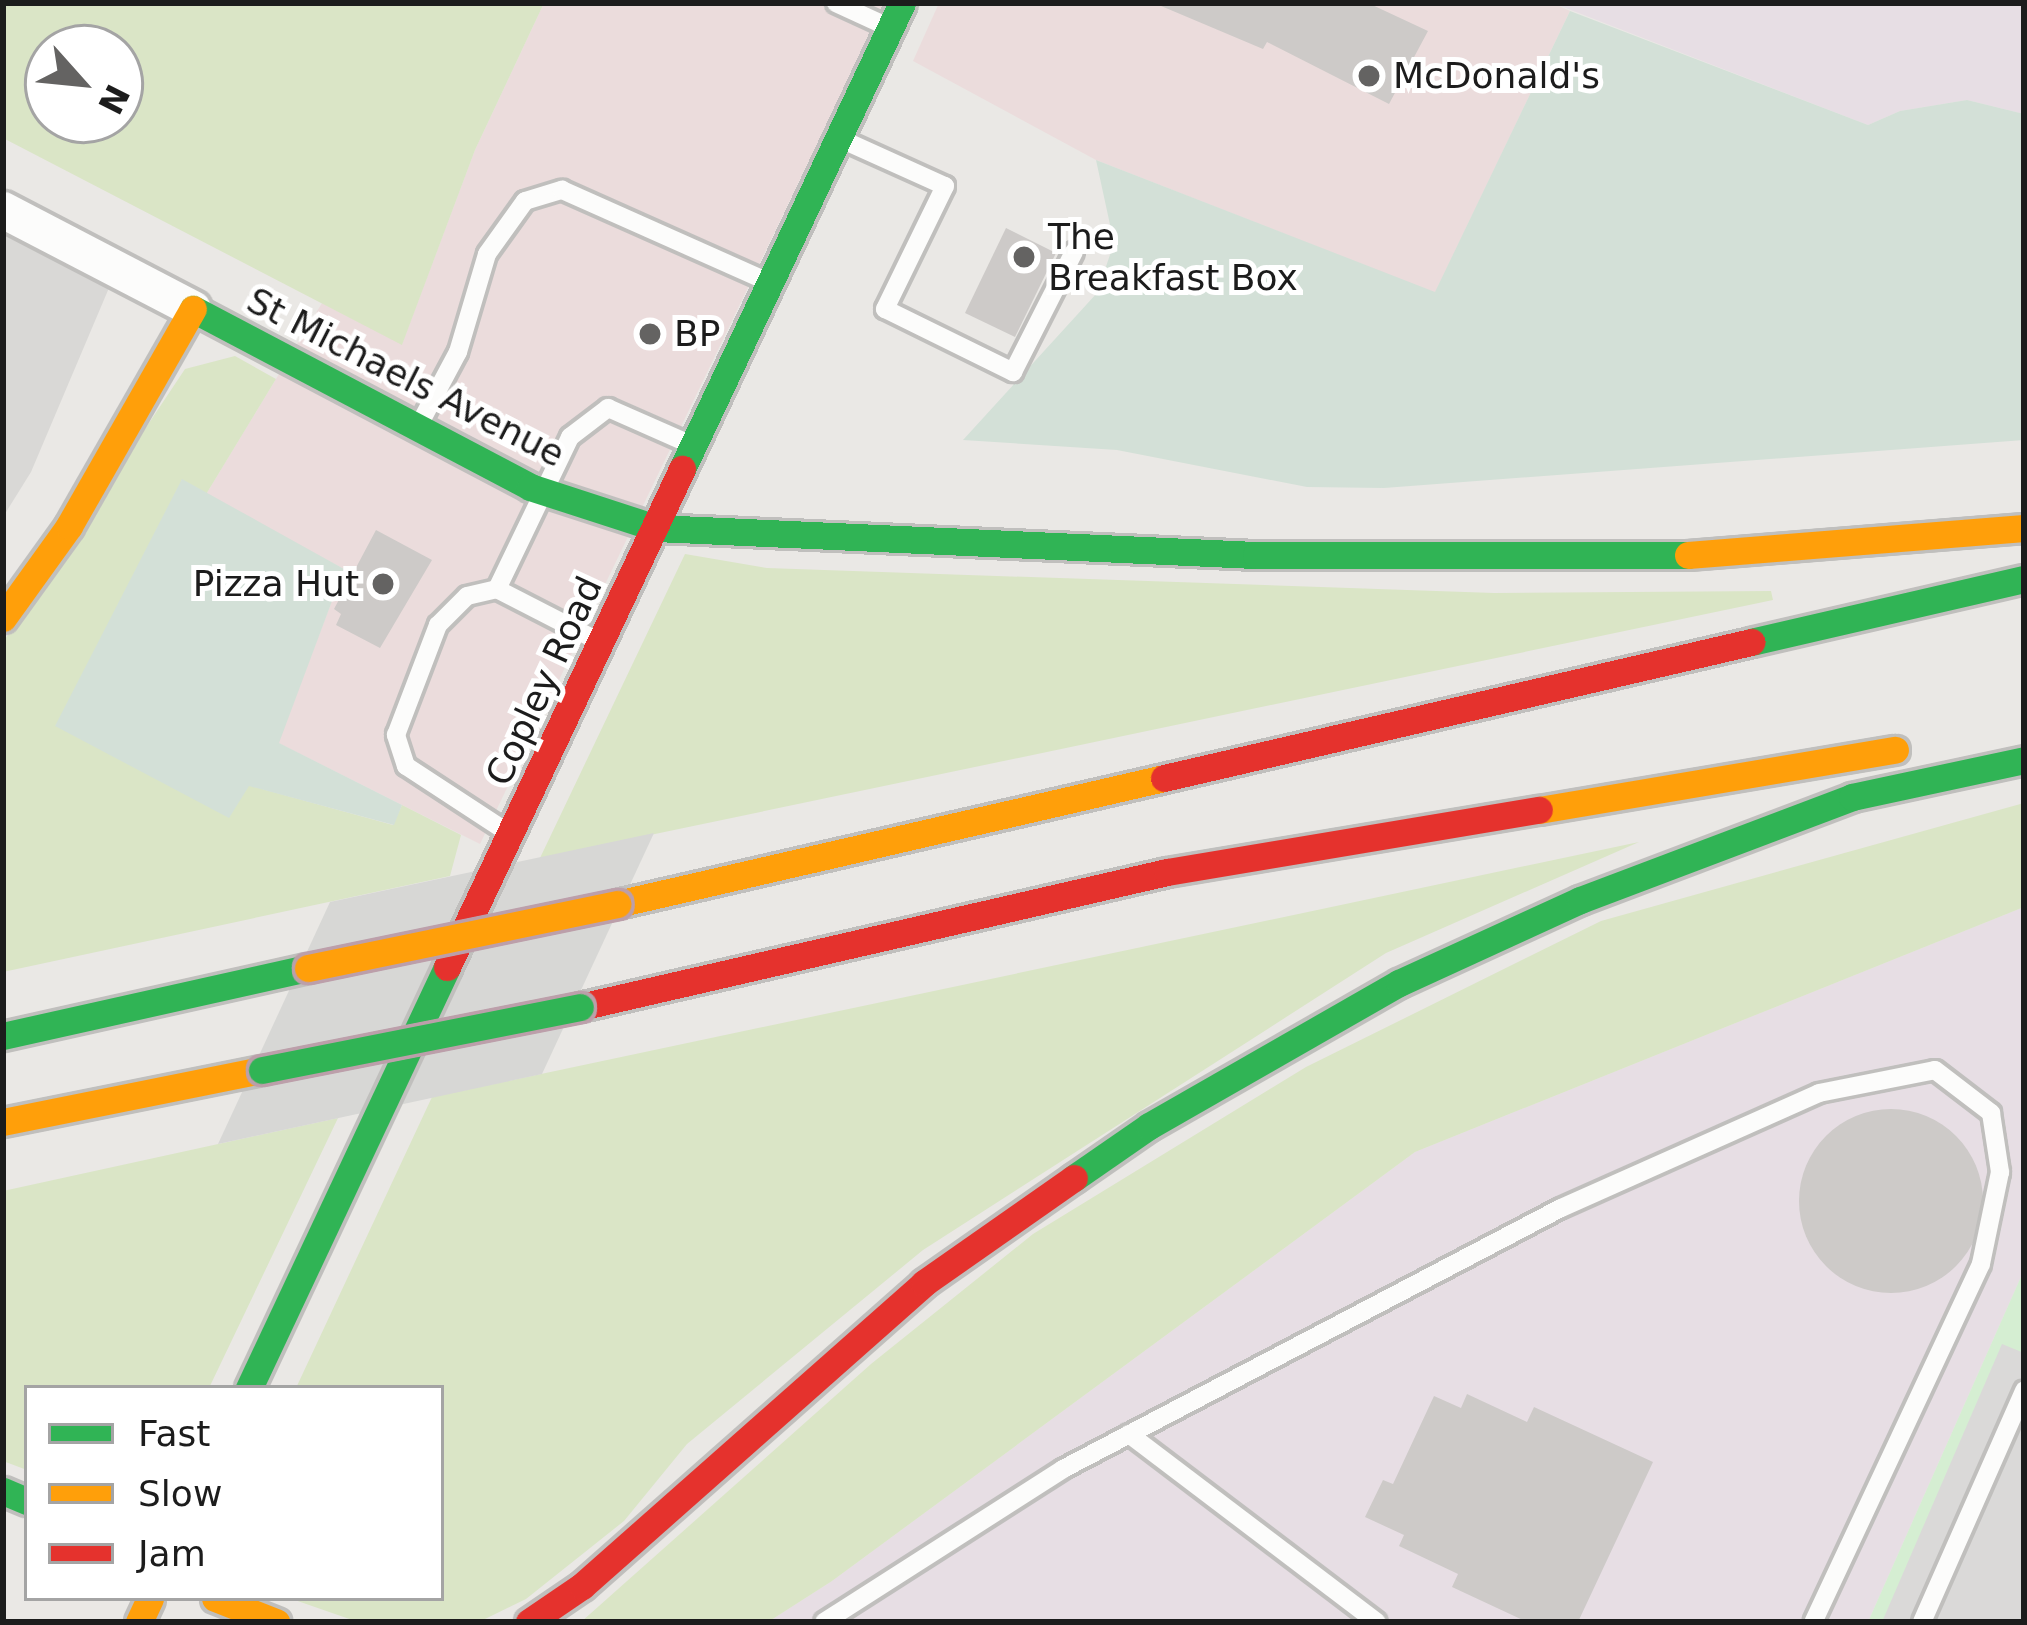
<!DOCTYPE html>
<style>
body{margin:0}
#map{position:relative;width:2027px;height:1625px;overflow:hidden;background:#eae8e5;font-family:"DejaVu Sans",sans-serif}
div>[style]{position:absolute}
[style*='--x']{left:calc(var(--x)*1px);top:calc(var(--y)*1px);width:calc(var(--w)*1px);rotate:calc(var(--a)*1deg)}
.residential>*{inset:0;background:#d9d8d6}
.commercial>*{inset:0;background:#ebdcdc}
.industrial>*{inset:0;background:#e7dee4}
.grass>*{inset:0;background:#dae5c6}
.wetland>*{inset:0;background:#d3e0d7}
.park>*{inset:0;background:#d5eed2}
.parking>*{inset:0;background:#dad9d8}
.pier>*{inset:0;background:#d7d7d5}
.building>*{inset:0;background:#cdcac8}
.round{border-radius:50%}
.roads{filter:drop-shadow(3px 0 #c0bfbd) drop-shadow(-3px 0 #c0bfbd) drop-shadow(0 3px #c0bfbd) drop-shadow(0 -3px #c0bfbd)}
.lane>*{height:18px;margin:-9px;padding:0 9px;transform-origin:9px;border-radius:9px;background:#fcfcfb}
.street>*{height:36px;margin:-18px;padding:0 18px;transform-origin:18px;border-radius:18px;background:#fcfcfb}
.fast>*{height:27px;margin:-13.5px;padding:0 13.5px;transform-origin:13.5px;border-radius:13.5px;background:#30b455}
.slow>*{height:27px;margin:-13.5px;padding:0 13.5px;transform-origin:13.5px;border-radius:13.5px;background:#ff9f0a}
.jam>*{height:27px;margin:-13.5px;padding:0 13.5px;transform-origin:13.5px;border-radius:13.5px;background:#e5322d}
.bridges{filter:drop-shadow(3px 0 #bc9faa) drop-shadow(-3px 0 #bc9faa) drop-shadow(0 3px #bc9faa) drop-shadow(0 -3px #bc9faa)}
.fast-bridge>*{height:27px;margin:-13.5px;padding:0 13.5px;transform-origin:13.5px;border-radius:13.5px;background:#30b455}
.slow-bridge>*{height:27px;margin:-13.5px;padding:0 13.5px;transform-origin:13.5px;border-radius:13.5px;background:#ff9f0a}
.dots>*{width:33px;height:33px;translate:-50% -50%;box-sizing:border-box;border:6px solid #fff;border-radius:50%}
span{translate:-50% -50%;white-space:nowrap;text-align:center;line-height:1.15;-webkit-text-stroke:10px #fff;paint-order:stroke}
.poi-label{font-size:36px;color:#1c1c1c}
.left{translate:0 -50%;text-align:left}
.right{translate:-100% -50%;text-align:right}
.street-label{font-size:36px;color:#1c1c1c}
.frame{position:absolute;inset:0;border:6px solid #1c1c1c;pointer-events:none}
.legend{position:absolute;left:24px;top:1385px;width:420px;height:216px;box-sizing:border-box;background:#fff;border:3px solid #a4a4a4;margin:0;padding:15px 21px;list-style:none;font-size:36px;color:#1c1c1c}
.legend li{display:flex;align-items:center;gap:24px;height:60px}
.legend b{width:60px;border:3px solid #a4a4a4}
.north{position:absolute;left:24px;top:24px;width:120px;height:120px;box-sizing:border-box;background:#fff;border:3px solid #a4a4a4;border-radius:50%;rotate:117deg;font-size:33px;font-weight:700;line-height:48px;text-align:center;color:#1c1c1c}
.north::after{content:'';display:block;margin:auto;width:42px;height:54px;background:#646362;clip-path:polygon(50% 0,100% 100%,50% 72%,0 100%)}
</style>
<div id="map">
<div class="residential">
<div style="clip-path:polygon(3px 210px,117px 269px,31px 472px,3px 517px)"></div>
</div>
<div class="commercial">
<div style="clip-path:polygon(544px 3px,885px 3px,480px 844px,278px 743px,344px 569px,205px 496px,322px 303px,402px 344px,475px 150px)"></div>
<div style="clip-path:polygon(939px 3px,1553px 3px,1570px 11px,1435px 293px,1096px 160px,913px 61px)"></div>
</div>
<div class="industrial">
<div style="clip-path:polygon(1553px 3px,2024px 3px,2024px 114px,1967px 100px,1900px 111px,1868px 125px)"></div>
<div style="clip-path:polygon(2024px 907px,2024px 1270px,1868px 1622px,768px 1622px,832px 1581px,1415px 1152px)"></div>
</div>
<div class="grass">
<div style="clip-path:polygon(evenodd,3px 3px,544px 3px,475px 150px,402px 345px,3px 138px,3px 3px,48px 48px,120px 48px,120px 120px,48px 120px,48px 48px)"></div>
<div style="clip-path:polygon(235px 356px,276px 379px,205px 496px,181px 480px,248px 785px,393px 825px,402px 805px,461px 835px,450px 876px,3px 972px,3px 642px,185px 369px)"></div>
<div style="clip-path:polygon(685px 554px,767px 568px,1494px 593px,1771px 591px,1773px 600px,540px 858px)"></div>
<div style="clip-path:polygon(2024px 803px,2024px 907px,1415px 1152px,832px 1581px,768px 1622px,581px 1622px,871px 1364px,1033px 1234px,1306px 1067px,1601px 921px)"></div>
<div style="clip-path:polygon(1639px 842px,1386px 953px,923px 1250px,687px 1444px,624px 1521px,526px 1599px,485px 1619px,461px 1622px,358px 1622px,289px 1598px,441px 1598px,441px 1388px,296px 1388px,432px 1097px)"></div>
<div style="clip-path:polygon(338px 1118px,209px 1388px,27px 1388px,27px 1470px,3px 1461px,3px 1191px)"></div>
</div>
<div class="wetland">
<div style="clip-path:polygon(1570px 11px,1868px 125px,1900px 111px,1967px 100px,2024px 114px,2024px 440px,1384px 488px,1307px 487px,1117px 450px,963px 440px,1097px 293px,1114px 243px,1096px 160px,1435px 292px)"></div>
<div style="clip-path:polygon(182px 479px,344px 569px,279px 743px,402px 805px,394px 825px,249px 786px,229px 818px,55px 726px)"></div>
</div>
<div class="park">
<div style="clip-path:polygon(2024px 1270px,2024px 1622px,1868px 1622px)"></div>
</div>
<div class="parking">
<div style="clip-path:polygon(2002px 1344px,2024px 1353px,2024px 1622px,1882px 1622px)"></div>
</div>
<div class="pier">
<div style="clip-path:polygon(654px 833px,542px 1074px,218px 1144px,330px 902px)"></div>
</div>
<div class="building">
<div style="clip-path:polygon(1154px 3px,1368px 3px,1428px 31px,1389px 104px,1267px 42px,1263px 49px)"></div>
<div style="clip-path:polygon(1006px 228px,1056px 253px,1015px 337px,965px 313px)"></div>
<div style="clip-path:polygon(376px 530px,432px 560px,380px 648px,336px 625px,341px 614px,334px 609px)"></div>
<div class="round" style="left:1799px;top:1109px;width:184px;height:184px"></div>
<div style="clip-path:polygon(1467px 1394px,1527px 1422px,1534px 1407px,1653px 1462px,1578px 1622px,1527px 1622px,1452px 1587px,1458px 1574px,1399px 1546px,1404px 1535px,1365px 1517px,1383px 1480px,1393px 1484px,1434px 1396px,1461px 1408px)"></div>
</div>
<div class="roads">
<div class="lane">
<div style="--x:836;--y:3;--w:55;--a:24.7"></div>
<div style="--x:843;--y:140;--w:112;--a:24.3"></div>
<div style="--x:945;--y:186;--w:137;--a:116"></div>
<div style="--x:885;--y:309;--w:143;--a:26.2"></div>
<div style="--x:1013;--y:372;--w:135;--a:-63.1"></div>
<div style="--x:419;--y:425;--w:83;--a:-61.9"></div>
<div style="--x:458;--y:352;--w:102;--a:-73.5"></div>
<div style="--x:487;--y:254;--w:65;--a:-54.4"></div>
<div style="--x:525;--y:201;--w:39;--a:-17"></div>
<div style="--x:562;--y:190;--w:223;--a:24"></div>
<div style="--x:497;--y:589;--w:116;--a:27.2"></div>
<div style="--x:507;--y:832;--w:121;--a:-146.8"></div>
<div style="--x:406;--y:766;--w:33;--a:-108"></div>
<div style="--x:396;--y:735;--w:118;--a:-69.1"></div>
<div style="--x:438;--y:625;--w:41;--a:-45"></div>
<div style="--x:467;--y:596;--w:31;--a:-13"></div>
<div style="--x:497;--y:589;--w:169;--a:-64.3"></div>
<div style="--x:570;--y:437;--w:48;--a:-37.3"></div>
<div style="--x:608;--y:408;--w:92;--a:23.8"></div>
<div style="--x:1129;--y:1434;--w:311;--a:37.2"></div>
<div style="--x:824;--y:1622;--w:284;--a:-32.6"></div>
<div style="--x:1063;--y:1469;--w:562;--a:-27.66"></div>
<div style="--x:1561;--y:1208;--w:282;--a:-24"></div>
<div style="--x:1819;--y:1093;--w:118;--a:-11.2"></div>
<div style="--x:1935;--y:1070;--w:71;--a:37.5"></div>
<div style="--x:1991;--y:1113;--w:60;--a:81.3"></div>
<div style="--x:2000;--y:1172;--w:94;--a:101.7"></div>
<div style="--x:1981;--y:1264;--w:395;--a:115.1"></div>
<div style="--x:1922;--y:1622;--w:253;--a:-66.2"></div>
</div>
<div class="street">
<div style="--x:3;--y:210;--w:214;--a:27.5"></div>
</div>
<div class="fast">
<div style="--x:193;--y:309;--w:381;--a:27.8"></div>
<div style="--x:530;--y:487;--w:133;--a:18"></div>
<div style="--x:682;--y:469;--w:515;--a:-64.73"></div>
<div style="--x:656;--y:528;--w:601;--a:2.58"></div>
<div style="--x:1256;--y:555;--w:432;--a:0"></div>
<div style="--x:1751;--y:642;--w:280;--a:-13"></div>
<div style="--x:3;--y:1036;--w:312;--a:-12.6"></div>
<div style="--x:1074;--y:1178;--w:91;--a:-34.7"></div>
<div style="--x:1149;--y:1126;--w:288;--a:-29.8"></div>
<div style="--x:1399;--y:983;--w:199;--a:-24.6"></div>
<div style="--x:1580;--y:900;--w:291;--a:-20.7"></div>
<div style="--x:1852;--y:797;--w:176;--a:-12.1"></div>
<div style="--x:249;--y:1388;--w:465;--a:-64.8"></div>
<div style="--x:3;--y:1491;--w:26;--a:23"></div>
</div>
<div class="slow">
<div style="--x:1688;--y:555;--w:337;--a:-4.6"></div>
<div style="--x:3;--y:618;--w:113;--a:-54.3"></div>
<div style="--x:69;--y:526;--w:250;--a:-60.3"></div>
<div style="--x:1539;--y:810;--w:361;--a:-9.6"></div>
<div style="--x:617;--y:904;--w:561;--a:-12.97"></div>
<div style="--x:3;--y:1122;--w:264;--a:-11.4"></div>
<div style="--x:215;--y:1598;--w:66;--a:21.5"></div>
<div style="--x:139;--y:1622;--w:26;--a:-65"></div>
</div>
<div class="jam">
<div style="--x:1164;--y:778;--w:603;--a:-13.04"></div>
<div style="--x:447;--y:967;--w:551;--a:-64.74"></div>
<div style="--x:580;--y:1007;--w:602;--a:-12.95"></div>
<div style="--x:1167;--y:872;--w:377;--a:-9.5"></div>
<div style="--x:529;--y:1622;--w:64;--a:-34.2"></div>
<div style="--x:582;--y:1586;--w:457;--a:-41.5"></div>
<div style="--x:924;--y:1283;--w:183;--a:-35"></div>
</div>
</div>
<div class="bridges">
<div class="fast-bridge">
<div style="--x:262;--y:1070;--w:324;--a:-11.2"></div>
</div>
<div class="slow-bridge">
<div style="--x:308;--y:968;--w:316;--a:-11.7"></div>
</div>
</div>
<div class="dots">
<div style="left:1369px;top:76px;background:#646362"></div>
<div style="left:1024px;top:257px;background:#646362"></div>
<div style="left:650px;top:334px;background:#646362"></div>
<div style="left:383px;top:584px;background:#646362"></div>
</div>
<div class="poi-label">
<span class="left" style="left:1393px;top:76px">McDonald's</span>
<span class="left" style="left:1048px;top:257px">The<br>Breakfast Box</span>
<span class="left" style="left:674px;top:334px">BP</span>
<span class="right" style="left:359px;top:584px">Pizza Hut</span>
</div>
<div class="street-label">
<span style="left:406px;top:377px;rotate:27deg">St Michaels Avenue</span>
<span style="left:544px;top:681px;rotate:-65deg">Copley Road</span>
</div>
<div class="frame"></div>
<ul class="legend">
<li><b style="height:15px;background:#30b455"></b>Fast</li>
<li><b style="height:15px;background:#ff9f0a"></b>Slow</li>
<li><b style="height:15px;background:#e5322d"></b>Jam</li>
</ul>
<div class="north">N</div>
</div>
